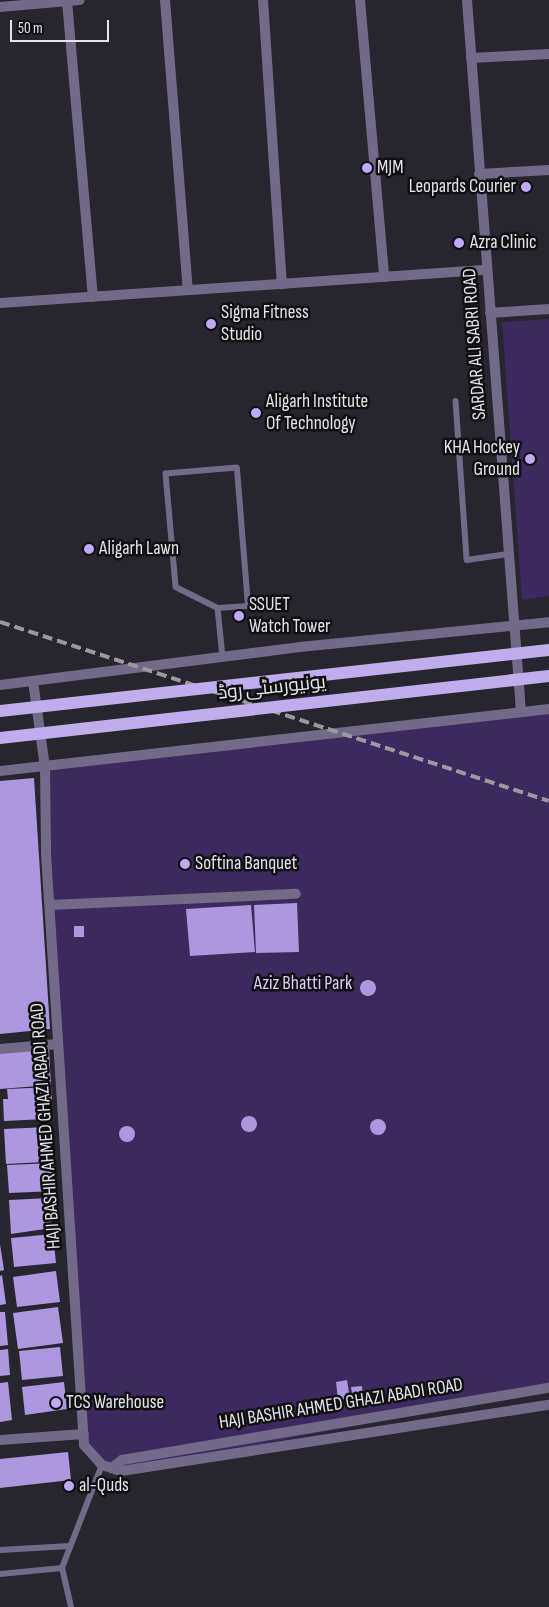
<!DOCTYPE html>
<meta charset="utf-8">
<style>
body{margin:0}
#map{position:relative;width:549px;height:1607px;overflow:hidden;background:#27252d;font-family:"Sofia Sans Condensed",Cairo,sans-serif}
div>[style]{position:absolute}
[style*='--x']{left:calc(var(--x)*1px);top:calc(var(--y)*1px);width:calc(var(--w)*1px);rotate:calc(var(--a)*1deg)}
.green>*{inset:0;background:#3c295d}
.building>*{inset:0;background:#ad97df}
.round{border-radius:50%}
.service>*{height:5.5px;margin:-2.75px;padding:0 2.75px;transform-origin:2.75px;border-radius:2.75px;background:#736a88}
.minor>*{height:10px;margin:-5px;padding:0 5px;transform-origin:5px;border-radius:5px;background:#736a88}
.tertiary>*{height:10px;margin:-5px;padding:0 5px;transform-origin:5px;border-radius:5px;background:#736a88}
.rail>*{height:4px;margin-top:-2px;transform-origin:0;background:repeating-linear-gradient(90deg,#9b999f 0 10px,transparent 0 15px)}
.primary-bridge>*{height:12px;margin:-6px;padding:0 6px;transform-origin:6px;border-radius:6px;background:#c0aeec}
.dots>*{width:14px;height:14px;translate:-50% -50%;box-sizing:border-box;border:2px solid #100f12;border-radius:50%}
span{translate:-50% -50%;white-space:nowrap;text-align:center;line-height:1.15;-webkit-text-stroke:5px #100f12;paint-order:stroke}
.poi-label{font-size:19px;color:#e5e4e9}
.left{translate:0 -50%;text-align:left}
.right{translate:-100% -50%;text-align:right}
.street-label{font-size:19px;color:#e5e4e9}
.park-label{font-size:19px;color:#dacff6}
.scale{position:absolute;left:10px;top:20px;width:99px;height:22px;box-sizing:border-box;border:2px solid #e5e4e9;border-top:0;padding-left:6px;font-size:15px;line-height:18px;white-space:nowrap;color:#e5e4e9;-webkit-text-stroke:4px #100f12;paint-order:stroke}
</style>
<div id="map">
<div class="green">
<div style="clip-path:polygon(549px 319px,549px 596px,522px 600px,502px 322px)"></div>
<div style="clip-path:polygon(549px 708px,549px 1389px,121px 1471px,103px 1465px,84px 1435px,43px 767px)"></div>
</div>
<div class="building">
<div style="clip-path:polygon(34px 778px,50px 1029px,0 1034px,0 781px)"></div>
<div style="clip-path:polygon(297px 903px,299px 952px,256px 953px,254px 905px)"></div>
<div style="clip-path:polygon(251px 905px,255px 952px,190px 956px,186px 909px)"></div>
<div style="clip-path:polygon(74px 926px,84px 926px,84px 937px,74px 937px)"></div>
<div class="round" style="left:360px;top:980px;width:16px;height:16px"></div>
<div style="clip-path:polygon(49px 1049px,51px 1085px,0 1089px,0 1052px)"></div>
<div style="clip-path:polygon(51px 1087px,52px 1101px,45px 1101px,46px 1119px,4px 1121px,3px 1099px,8px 1099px,7px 1089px)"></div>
<div class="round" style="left:241px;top:1116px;width:16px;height:16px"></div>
<div class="round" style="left:370px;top:1119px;width:16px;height:16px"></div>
<div class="round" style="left:119px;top:1126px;width:16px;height:16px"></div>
<div style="clip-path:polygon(48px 1127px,48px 1141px,43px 1141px,44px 1162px,6px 1164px,4px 1129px)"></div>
<div style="clip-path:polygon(53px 1163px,55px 1191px,9px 1193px,7px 1165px)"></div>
<div style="clip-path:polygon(50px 1198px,52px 1228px,11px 1234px,9px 1200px)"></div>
<div style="clip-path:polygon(53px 1234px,56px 1263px,14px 1267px,11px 1238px)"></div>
<div style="clip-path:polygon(0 1244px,4px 1270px,0 1271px)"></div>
<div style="clip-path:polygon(56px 1271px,60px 1302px,17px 1307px,13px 1277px)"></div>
<div style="clip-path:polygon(2px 1275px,6px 1304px,0 1305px,0 1276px)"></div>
<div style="clip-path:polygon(58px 1307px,63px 1343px,18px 1349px,13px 1313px)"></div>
<div style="clip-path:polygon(0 1312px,5px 1312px,8px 1345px,0 1346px)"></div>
<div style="clip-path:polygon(60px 1347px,63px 1376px,22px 1380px,19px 1351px)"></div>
<div style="clip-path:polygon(8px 1349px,10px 1375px,0 1376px,0 1350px)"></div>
<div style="clip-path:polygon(347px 1380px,350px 1399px,338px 1400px,336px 1382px)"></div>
<div style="clip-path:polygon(8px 1382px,12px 1420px,0 1422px,0 1383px)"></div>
<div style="clip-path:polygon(64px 1382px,67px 1409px,25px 1415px,22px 1387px)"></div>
<div style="clip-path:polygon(362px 1386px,363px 1398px,353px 1400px,351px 1387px)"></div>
<div style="clip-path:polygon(68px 1452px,71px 1480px,0 1488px,0 1459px)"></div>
</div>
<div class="service">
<div style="--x:456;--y:401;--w:159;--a:86"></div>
<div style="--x:467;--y:560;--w:41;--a:-8.3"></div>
<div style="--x:218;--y:608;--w:30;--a:-4"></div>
<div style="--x:248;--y:606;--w:138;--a:-94.6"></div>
<div style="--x:237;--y:468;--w:71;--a:175.2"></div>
<div style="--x:166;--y:474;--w:113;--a:84.9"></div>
<div style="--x:176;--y:587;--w:47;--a:26.6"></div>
<div style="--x:218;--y:608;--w:49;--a:84.2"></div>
<div style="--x:0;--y:1550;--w:70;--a:-3.3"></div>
<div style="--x:0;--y:1574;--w:62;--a:-5.5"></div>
<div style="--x:71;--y:1607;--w:40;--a:-103"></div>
<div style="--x:62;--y:1568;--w:110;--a:-68.8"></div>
</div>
<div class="minor">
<div style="--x:165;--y:0;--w:291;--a:85.5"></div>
<div style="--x:263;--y:0;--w:285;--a:86.2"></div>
<div style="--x:360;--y:0;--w:278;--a:85"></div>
<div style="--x:67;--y:1;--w:297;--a:85"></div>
<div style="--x:471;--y:58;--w:78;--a:-2.9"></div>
<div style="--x:479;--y:174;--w:70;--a:-3.3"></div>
<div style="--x:0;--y:303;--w:488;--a:-3.9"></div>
<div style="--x:490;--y:313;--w:59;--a:-3.9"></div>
<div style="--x:50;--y:905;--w:246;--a:-2.6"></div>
<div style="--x:0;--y:1049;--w:58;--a:-4.9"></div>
</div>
<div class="tertiary">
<div style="--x:467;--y:0;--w:714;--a:85.66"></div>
<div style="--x:0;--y:7;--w:80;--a:-5"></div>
<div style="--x:33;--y:681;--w:87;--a:82.1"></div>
<div style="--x:45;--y:767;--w:87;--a:89.3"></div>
<div style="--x:46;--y:854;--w:592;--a:86.32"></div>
<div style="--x:84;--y:1445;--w:27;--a:48"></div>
<div style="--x:102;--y:1465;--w:20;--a:18"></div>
<div style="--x:121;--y:1471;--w:433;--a:-8.8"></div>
<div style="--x:0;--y:685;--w:302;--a:-7.2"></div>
<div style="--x:300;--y:647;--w:250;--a:-5.7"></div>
<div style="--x:0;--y:771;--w:552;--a:-6.44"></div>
<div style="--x:0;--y:1440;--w:84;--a:-4.1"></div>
<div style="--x:112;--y:1468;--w:13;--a:-39"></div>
<div style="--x:122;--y:1460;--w:433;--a:-9.6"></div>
</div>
<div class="rail">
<div style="--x:0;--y:622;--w:577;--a:18.06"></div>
</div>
<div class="primary-bridge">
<div style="--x:0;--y:711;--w:552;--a:-6.34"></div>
<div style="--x:0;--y:738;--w:552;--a:-6.44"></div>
</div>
<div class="dots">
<div style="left:367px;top:168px;background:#bfa8f4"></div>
<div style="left:526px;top:187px;background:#bfa8f4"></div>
<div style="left:459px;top:243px;background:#bfa8f4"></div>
<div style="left:211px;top:324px;background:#bfa8f4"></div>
<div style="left:256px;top:413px;background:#bfa8f4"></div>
<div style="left:530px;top:459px;background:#bfa8f4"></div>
<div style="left:89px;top:549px;background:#bfa8f4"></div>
<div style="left:239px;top:616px;background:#bfa8f4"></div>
<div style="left:185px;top:864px;background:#bfa8f4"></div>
<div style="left:56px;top:1403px;background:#bfa8f4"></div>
<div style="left:69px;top:1486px;background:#bfa8f4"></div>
</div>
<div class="poi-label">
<span class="left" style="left:377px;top:168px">MJM</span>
<span class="right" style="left:516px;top:187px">Leopards Courier</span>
<span class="left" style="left:470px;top:243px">Azra Clinic</span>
<span class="left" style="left:221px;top:324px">Sigma Fitness<br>Studio</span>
<span class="left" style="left:266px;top:413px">Aligarh Institute<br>Of Technology</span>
<span class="right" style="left:520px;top:459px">KHA Hockey<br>Ground</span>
<span class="left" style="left:99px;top:549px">Aligarh Lawn</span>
<span class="left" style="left:249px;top:616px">SSUET<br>Watch Tower</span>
<span class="left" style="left:195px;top:864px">Softina Banquet</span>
<span class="left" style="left:66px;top:1403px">TCS Warehouse</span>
<span class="left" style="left:79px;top:1486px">al-Quds</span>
</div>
<div class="street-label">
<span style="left:475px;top:344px;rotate:-94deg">SARDAR ALI SABRI ROAD</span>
<span style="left:272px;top:688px;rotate:-6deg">یونیورسٹی روڈ</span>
<span style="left:46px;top:1126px;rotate:-94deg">HAJI BASHIR AHMED GHAZI ABADI ROAD</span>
<span style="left:341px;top:1404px;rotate:-9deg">HAJI BASHIR AHMED GHAZI ABADI ROAD</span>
</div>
<div class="park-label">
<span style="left:303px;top:984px">Aziz Bhatti Park</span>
</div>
<div class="scale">50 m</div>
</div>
